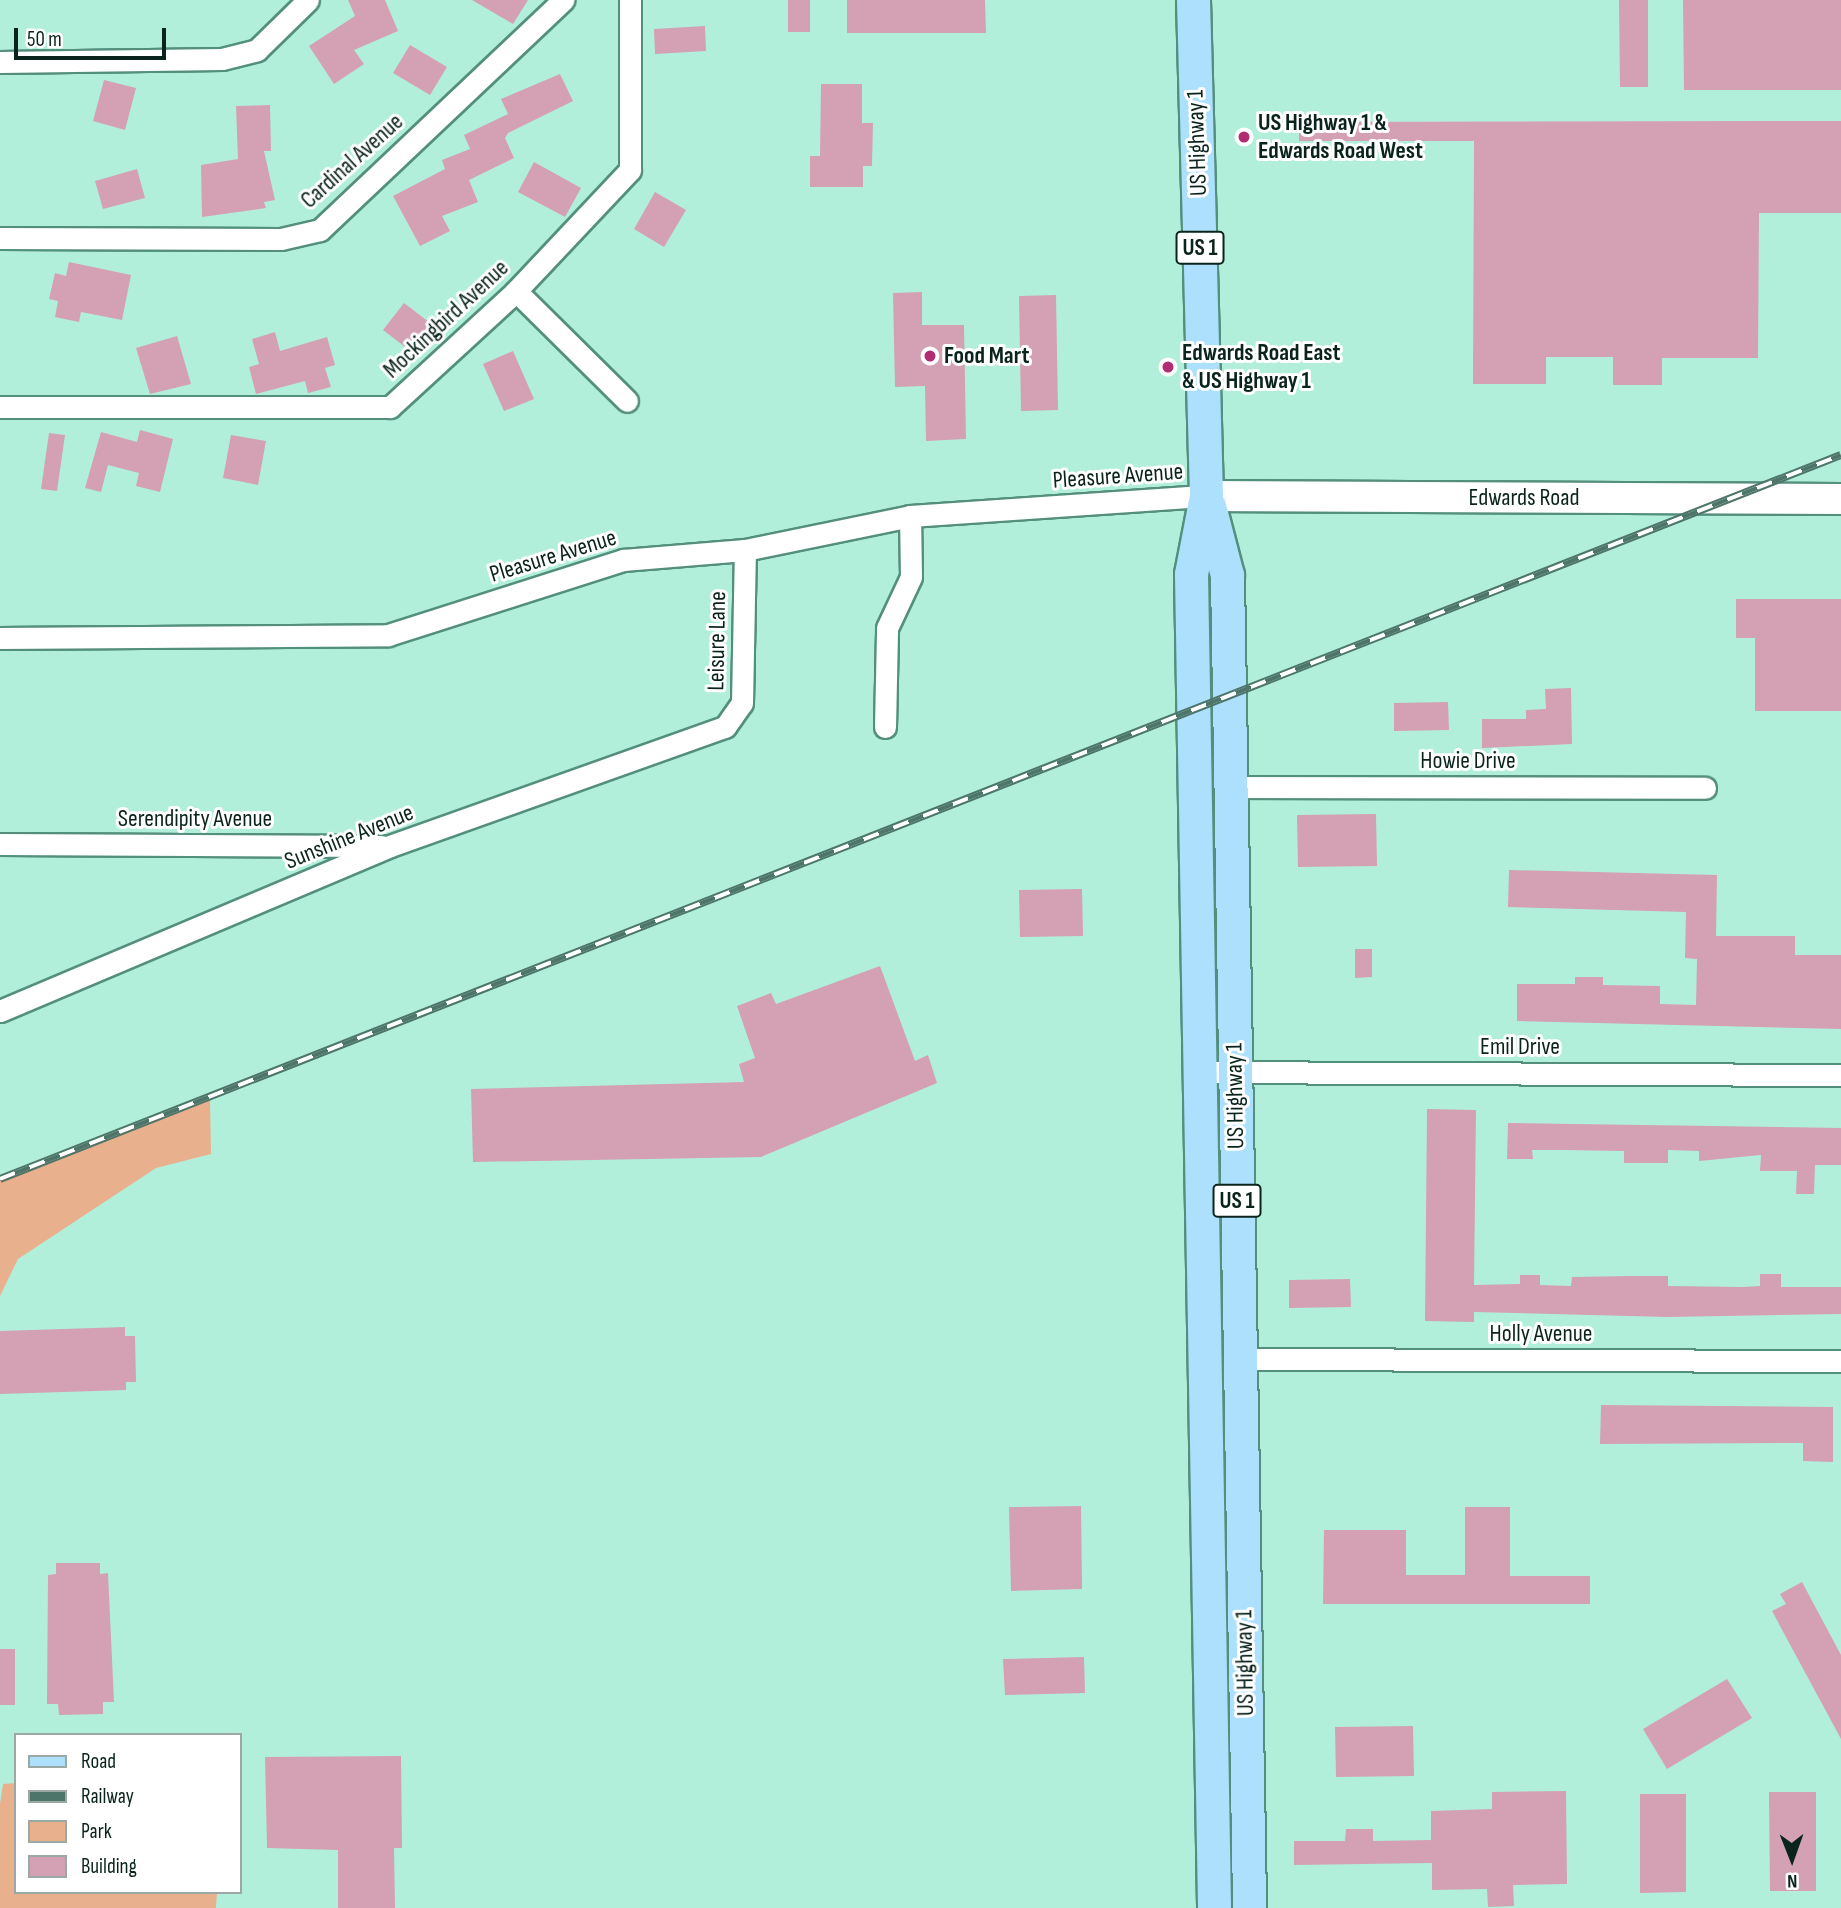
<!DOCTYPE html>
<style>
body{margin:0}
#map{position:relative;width:1841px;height:1908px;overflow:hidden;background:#b2efdb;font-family:"Sofia Sans Condensed",sans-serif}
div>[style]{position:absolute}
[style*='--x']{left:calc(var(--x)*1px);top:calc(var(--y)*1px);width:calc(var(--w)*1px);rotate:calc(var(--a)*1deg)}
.green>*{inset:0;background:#e9b08d}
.building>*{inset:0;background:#d4a0b4}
.roads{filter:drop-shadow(2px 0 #548f7e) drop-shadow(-2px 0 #548f7e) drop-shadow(0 2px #548f7e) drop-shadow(0 -2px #548f7e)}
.minor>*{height:21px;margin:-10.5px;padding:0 10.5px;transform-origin:10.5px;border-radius:10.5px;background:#fff}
.secondary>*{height:30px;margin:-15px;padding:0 15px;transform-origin:15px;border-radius:15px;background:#fff}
.primary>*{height:33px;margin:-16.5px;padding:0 16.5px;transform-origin:16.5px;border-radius:16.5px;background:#ace0fc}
.rail>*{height:8px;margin-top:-4px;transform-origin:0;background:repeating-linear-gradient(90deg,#fff 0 16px,#4e7569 0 32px);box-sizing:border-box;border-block:2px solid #4e7569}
.dots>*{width:19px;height:19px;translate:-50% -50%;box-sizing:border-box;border:4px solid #fff;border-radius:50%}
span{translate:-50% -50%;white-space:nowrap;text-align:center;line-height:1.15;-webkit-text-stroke:6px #fff;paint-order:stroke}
.shield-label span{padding:2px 5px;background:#fff;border:2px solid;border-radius:5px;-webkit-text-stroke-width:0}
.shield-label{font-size:23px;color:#0a231c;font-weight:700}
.poi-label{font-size:24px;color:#0a231c;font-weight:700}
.left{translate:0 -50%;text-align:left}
.street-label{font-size:24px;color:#0a231c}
.legend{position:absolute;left:14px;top:1733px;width:228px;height:161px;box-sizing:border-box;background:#fff;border:2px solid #9da7a4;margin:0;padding:9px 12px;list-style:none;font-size:21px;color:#0a231c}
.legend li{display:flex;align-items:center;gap:14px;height:35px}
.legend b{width:35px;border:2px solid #9da7a4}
.north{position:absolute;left:1757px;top:1824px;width:70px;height:70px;-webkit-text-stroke:5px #fff;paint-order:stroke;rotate:179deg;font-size:19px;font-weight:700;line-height:28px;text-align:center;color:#0a231c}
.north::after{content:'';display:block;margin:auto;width:24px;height:32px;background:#0a231c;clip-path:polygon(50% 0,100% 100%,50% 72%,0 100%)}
.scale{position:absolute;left:14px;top:28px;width:152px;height:32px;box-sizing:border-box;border:4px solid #0a231c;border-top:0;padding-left:9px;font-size:21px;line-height:24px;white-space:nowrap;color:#0a231c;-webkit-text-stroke:5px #fff;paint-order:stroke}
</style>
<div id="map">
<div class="green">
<div style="clip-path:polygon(210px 1098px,211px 1154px,156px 1168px,18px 1259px,0 1296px,0 1180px)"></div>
<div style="clip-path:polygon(16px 1783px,16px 1892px,217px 1892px,216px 1908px,0 1908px,0 1804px,3px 1784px)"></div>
</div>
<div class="building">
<div style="clip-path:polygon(348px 0,385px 0,398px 31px,354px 50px,364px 64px,334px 84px,309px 46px,355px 16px)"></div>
<div style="clip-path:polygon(472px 0,528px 0,513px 24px)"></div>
<div style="clip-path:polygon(788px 0,810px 0,810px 32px,788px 32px)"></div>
<div style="clip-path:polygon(847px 0,985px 0,986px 33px,847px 33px)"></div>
<div style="clip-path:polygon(1619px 0,1648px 0,1648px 87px,1620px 87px)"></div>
<div style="clip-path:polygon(1683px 0,1841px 0,1841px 90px,1684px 90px)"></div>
<div style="clip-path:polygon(705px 26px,706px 51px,655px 54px,654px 29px)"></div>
<div style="clip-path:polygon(410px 45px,447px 67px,430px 95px,393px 73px)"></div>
<div style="clip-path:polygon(560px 74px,573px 101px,508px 133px,505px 138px,514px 158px,469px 180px,478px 202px,442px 216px,450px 231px,420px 246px,393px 196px,445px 169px,442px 160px,470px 149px,464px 135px,508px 114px,501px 99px)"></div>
<div style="clip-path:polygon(104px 80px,136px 88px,125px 130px,93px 121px)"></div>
<div style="clip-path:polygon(821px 84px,862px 84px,862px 123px,873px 123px,872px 166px,863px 166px,863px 187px,810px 187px,810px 156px,820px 156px)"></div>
<div style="clip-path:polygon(270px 105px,271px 151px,264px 151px,275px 200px,264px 202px,266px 208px,202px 217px,201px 165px,238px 159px,236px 106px)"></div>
<div style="clip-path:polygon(1841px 121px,1841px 213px,1759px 213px,1758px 358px,1662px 358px,1662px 385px,1613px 385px,1613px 357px,1546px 357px,1546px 384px,1473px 384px,1474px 141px,1299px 141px,1299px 122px)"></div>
<div style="clip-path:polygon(534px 162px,581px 188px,565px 217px,518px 192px)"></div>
<div style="clip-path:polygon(137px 169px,145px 198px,103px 209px,95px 181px)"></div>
<div style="clip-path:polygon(655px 192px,686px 210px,664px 247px,634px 229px)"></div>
<div style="clip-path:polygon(69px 262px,131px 275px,122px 320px,81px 312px,79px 322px,55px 317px,58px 301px,49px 299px,55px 273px,66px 276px)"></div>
<div style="clip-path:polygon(922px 292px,922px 325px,964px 325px,966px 439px,926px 441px,925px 386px,895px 387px,893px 293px)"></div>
<div style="clip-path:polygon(1056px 295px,1058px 410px,1021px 411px,1019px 296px)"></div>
<div style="clip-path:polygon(404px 303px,438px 329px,417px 356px,383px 330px)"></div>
<div style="clip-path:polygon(275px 332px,280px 351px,327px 337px,335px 365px,325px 368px,331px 387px,308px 393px,305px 381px,256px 394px,249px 367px,259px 364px,252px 339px)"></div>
<div style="clip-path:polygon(177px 336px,191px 384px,150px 394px,136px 348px)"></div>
<div style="clip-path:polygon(513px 351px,534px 399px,504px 411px,483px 364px)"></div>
<div style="clip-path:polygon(140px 430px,173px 439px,160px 492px,136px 486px,139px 473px,108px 465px,101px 492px,85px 488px,101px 432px,137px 442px)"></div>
<div style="clip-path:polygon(49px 433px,65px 435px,57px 491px,41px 489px)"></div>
<div style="clip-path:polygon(231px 435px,266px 441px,258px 485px,223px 478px)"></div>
<div style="clip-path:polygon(1736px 599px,1841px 599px,1841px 711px,1755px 711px,1755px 638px,1736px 638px)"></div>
<div style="clip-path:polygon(1571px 688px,1572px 744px,1482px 748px,1482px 719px,1526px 719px,1526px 710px,1546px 709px,1545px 689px)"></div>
<div style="clip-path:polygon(1448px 702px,1449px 730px,1394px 731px,1394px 703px)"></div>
<div style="clip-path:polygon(1376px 814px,1377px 866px,1298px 867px,1297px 815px)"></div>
<div style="clip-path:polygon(1509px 870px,1717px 875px,1716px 936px,1795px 936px,1795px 955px,1841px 955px,1841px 1029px,1517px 1021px,1517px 984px,1575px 984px,1575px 977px,1603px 977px,1603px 985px,1660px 986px,1660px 1004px,1696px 1005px,1697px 959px,1685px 958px,1686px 912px,1508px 907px)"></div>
<div style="clip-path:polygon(1082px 889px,1083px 936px,1020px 937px,1019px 890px)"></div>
<div style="clip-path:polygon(1355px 949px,1372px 949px,1372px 977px,1355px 978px)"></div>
<div style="clip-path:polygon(880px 966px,915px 1061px,928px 1055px,937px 1083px,761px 1157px,473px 1162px,471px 1089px,744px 1082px,739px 1064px,755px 1058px,737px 1006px,771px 993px,776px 1004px)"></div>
<div style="clip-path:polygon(1427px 1109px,1476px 1110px,1474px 1285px,1520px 1284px,1520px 1275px,1540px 1275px,1540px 1285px,1571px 1286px,1572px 1277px,1631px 1276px,1668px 1276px,1668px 1286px,1743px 1287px,1760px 1286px,1760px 1274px,1781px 1274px,1781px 1287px,1841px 1287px,1841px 1314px,1667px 1317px,1474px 1312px,1474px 1322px,1425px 1321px)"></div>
<div style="clip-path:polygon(1508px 1123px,1841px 1128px,1841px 1165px,1815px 1165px,1814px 1194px,1796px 1194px,1797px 1171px,1760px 1171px,1761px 1155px,1699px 1161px,1699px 1151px,1668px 1150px,1668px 1163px,1624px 1163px,1624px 1151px,1564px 1150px,1532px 1150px,1533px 1159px,1507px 1159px)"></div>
<div style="clip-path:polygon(1350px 1279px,1351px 1307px,1289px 1308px,1289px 1280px)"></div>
<div style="clip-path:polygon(125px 1327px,125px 1336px,135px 1336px,136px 1382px,126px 1382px,126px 1390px,0 1394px,0 1331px)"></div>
<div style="clip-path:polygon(1601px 1405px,1833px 1407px,1833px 1462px,1803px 1461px,1803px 1443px,1600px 1444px)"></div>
<div style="clip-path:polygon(1081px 1506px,1082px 1589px,1011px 1591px,1009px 1507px)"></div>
<div style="clip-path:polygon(1465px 1507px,1510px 1507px,1510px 1576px,1590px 1576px,1590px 1604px,1323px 1604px,1324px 1530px,1406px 1530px,1406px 1575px,1465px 1575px)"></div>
<div style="clip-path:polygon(56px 1563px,100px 1563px,100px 1574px,108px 1573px,114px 1702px,103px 1702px,103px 1714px,59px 1715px,58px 1704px,47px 1704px,48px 1575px,56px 1574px)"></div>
<div style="clip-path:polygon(1802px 1582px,1841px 1655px,1841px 1739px,1772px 1611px,1786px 1604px,1780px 1594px)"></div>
<div style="clip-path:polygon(0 1649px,15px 1649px,15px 1705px,0 1705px)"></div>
<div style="clip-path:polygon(1084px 1657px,1085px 1693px,1005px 1695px,1003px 1659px)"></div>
<div style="clip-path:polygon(1727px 1679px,1752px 1718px,1667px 1769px,1643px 1729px)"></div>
<div style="clip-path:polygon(1413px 1726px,1414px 1776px,1336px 1777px,1335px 1727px)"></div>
<div style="clip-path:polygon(401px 1756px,402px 1848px,394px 1848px,395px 1908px,338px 1908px,338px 1850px,267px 1848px,265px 1757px)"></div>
<div style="clip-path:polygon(1566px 1791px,1567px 1884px,1513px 1885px,1514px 1906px,1488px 1907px,1487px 1889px,1432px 1890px,1432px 1863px,1294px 1865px,1294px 1841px,1345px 1841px,1346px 1829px,1373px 1829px,1373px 1841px,1431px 1840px,1431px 1811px,1492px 1809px,1492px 1792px)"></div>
<div style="clip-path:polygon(1769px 1792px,1816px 1792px,1816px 1891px,1770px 1891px)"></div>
<div style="clip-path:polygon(1640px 1794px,1686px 1794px,1686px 1892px,1640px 1893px)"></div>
</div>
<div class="roads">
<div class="minor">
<div style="--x:0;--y:62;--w:222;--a:-0.8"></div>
<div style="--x:222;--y:59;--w:36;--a:-14"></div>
<div style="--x:257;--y:50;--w:71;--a:-44.4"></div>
<div style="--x:0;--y:238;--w:281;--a:0.2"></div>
<div style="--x:281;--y:239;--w:40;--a:-13"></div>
<div style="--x:320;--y:230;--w:335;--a:-43.4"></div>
<div style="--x:516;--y:291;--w:156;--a:44.7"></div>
<div style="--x:0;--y:407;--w:390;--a:0"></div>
<div style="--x:390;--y:407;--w:171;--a:-42.6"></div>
<div style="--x:516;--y:291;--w:166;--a:-46.7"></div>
<div style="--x:630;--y:170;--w:170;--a:-90"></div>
<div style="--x:0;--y:638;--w:388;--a:-0.4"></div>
<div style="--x:388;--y:635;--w:247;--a:-17.7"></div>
<div style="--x:623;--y:560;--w:122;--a:-4.7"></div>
<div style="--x:745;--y:550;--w:168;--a:-11.6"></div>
<div style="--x:910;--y:516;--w:297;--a:-3.9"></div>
<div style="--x:885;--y:727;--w:99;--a:-88.8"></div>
<div style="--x:887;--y:628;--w:56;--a:-64.8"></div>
<div style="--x:911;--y:577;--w:61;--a:-90.9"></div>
<div style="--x:1231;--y:787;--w:474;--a:0.1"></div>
<div style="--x:0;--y:844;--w:381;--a:0.3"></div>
<div style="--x:0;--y:1011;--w:423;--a:-22.9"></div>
<div style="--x:390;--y:846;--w:356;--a:-19.6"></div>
<div style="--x:725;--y:727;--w:29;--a:-55"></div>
<div style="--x:742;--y:703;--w:153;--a:-88.9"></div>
<div style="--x:1199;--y:1072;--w:642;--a:0.27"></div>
<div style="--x:1240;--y:1359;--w:601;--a:0.19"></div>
</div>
<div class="secondary">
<div style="--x:1206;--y:496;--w:635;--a:0.27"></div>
</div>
<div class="primary">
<div style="--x:1193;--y:0;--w:496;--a:88.5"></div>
<div style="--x:1206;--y:496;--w:79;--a:100.9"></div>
<div style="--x:1191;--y:574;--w:1334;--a:89.01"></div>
<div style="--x:1209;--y:506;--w:71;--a:75.4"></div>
<div style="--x:1227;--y:575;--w:1333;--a:89.05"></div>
</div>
</div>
<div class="rail">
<div style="--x:0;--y:1179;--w:1978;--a:-21.47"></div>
</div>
<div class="dots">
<div style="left:1244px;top:137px;background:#b22c72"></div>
<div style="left:930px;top:356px;background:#b22c72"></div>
<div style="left:1168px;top:367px;background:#b22c72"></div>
</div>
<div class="shield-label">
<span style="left:1200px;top:248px">US 1</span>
<span style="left:1237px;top:1201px">US 1</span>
</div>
<div class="poi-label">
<span class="left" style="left:1258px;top:137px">US Highway 1 &amp;<br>Edwards Road West</span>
<span class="left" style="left:1182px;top:367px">Edwards Road East<br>&amp; US Highway 1</span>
<span class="left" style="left:944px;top:356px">Food Mart</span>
</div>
<div class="street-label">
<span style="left:1197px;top:143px;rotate:-92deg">US Highway 1</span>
<span style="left:352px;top:161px;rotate:-42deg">Cardinal Avenue</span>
<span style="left:446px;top:319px;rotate:-43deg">Mockingbird Avenue</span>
<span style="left:1118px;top:476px;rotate:-4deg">Pleasure Avenue</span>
<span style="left:1524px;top:498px">Edwards Road</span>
<span style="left:553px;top:556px;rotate:-17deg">Pleasure Avenue</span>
<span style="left:717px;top:641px;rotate:-89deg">Leisure Lane</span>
<span style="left:1468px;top:761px">Howie Drive</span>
<span style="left:195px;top:819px">Serendipity Avenue</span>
<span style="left:349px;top:837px;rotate:-22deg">Sunshine Avenue</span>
<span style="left:1520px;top:1047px">Emil Drive</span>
<span style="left:1235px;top:1096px;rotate:-91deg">US Highway 1</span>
<span style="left:1541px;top:1334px">Holly Avenue</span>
<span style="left:1245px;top:1663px;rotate:-91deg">US Highway 1</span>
</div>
<ul class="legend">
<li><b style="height:9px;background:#ace0fc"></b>Road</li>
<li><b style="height:9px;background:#4e7569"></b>Railway</li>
<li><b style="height:19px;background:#e9b08d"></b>Park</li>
<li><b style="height:19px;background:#d4a0b4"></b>Building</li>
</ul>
<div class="north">N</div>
<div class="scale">50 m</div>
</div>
